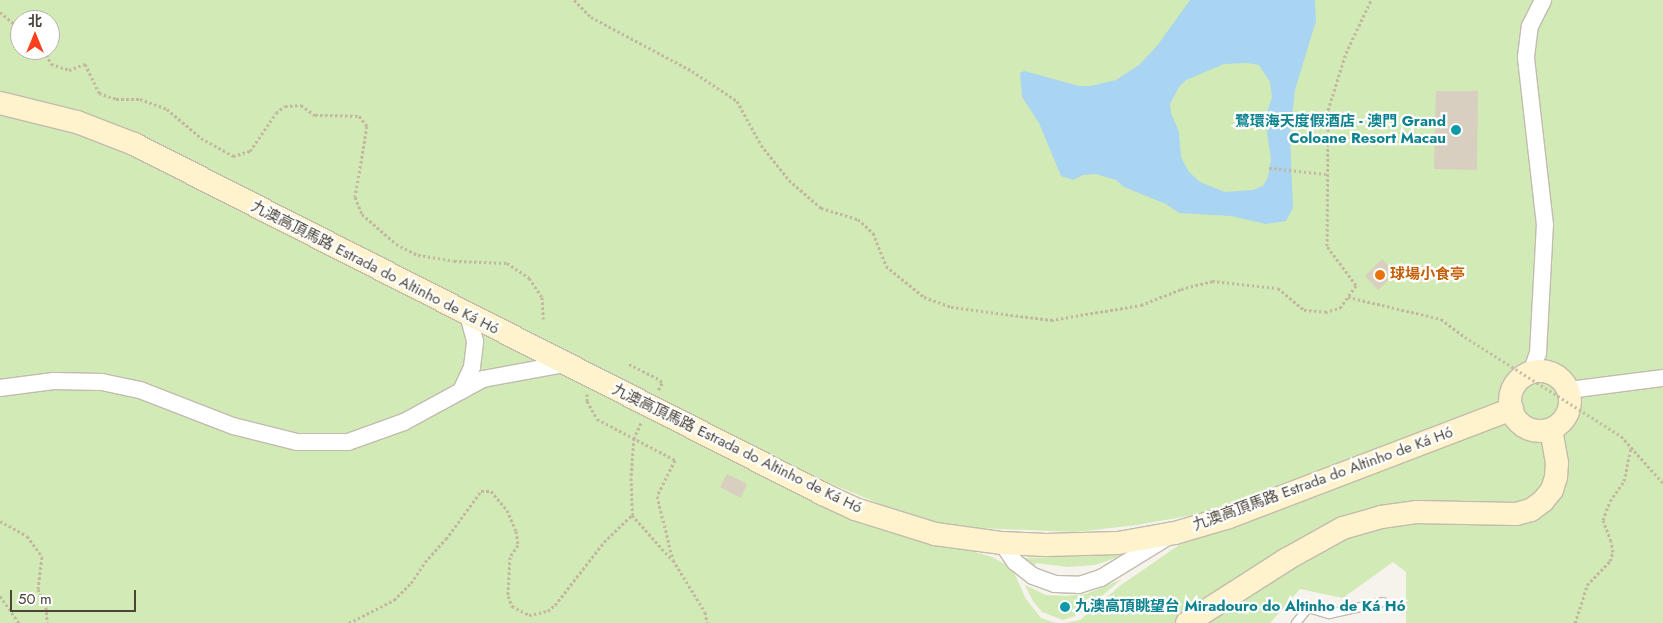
<!DOCTYPE html>
<meta charset="utf-8">
<style>
body{margin:0}
#map{position:relative;width:1663px;height:623px;overflow:hidden;background:#f6f3ec;font-family:Jost,"Noto Sans SC",sans-serif}
div>[style]{position:absolute}
[style*='--x']{left:calc(var(--x)*1px);top:calc(var(--y)*1px);width:calc(var(--w)*1px);rotate:calc(var(--a)*1deg)}
.green>*{inset:0;background:#d2eab5}
.water>*{inset:0;background:#a9d4f2}
.building>*{inset:0;background:#d8cfc1}
.path>*{height:3px;margin-top:-1.5px;transform-origin:0;background:repeating-linear-gradient(90deg,#c4b79f 0 2.5px,transparent 0 5px)}
.roads{filter:drop-shadow(1px 0 #c2bbae) drop-shadow(-1px 0 #c2bbae) drop-shadow(0 1px #c2bbae) drop-shadow(0 -1px #c2bbae)}
.service>*{height:8px;margin:-4px;padding:0 4px;transform-origin:4px;border-radius:4px;background:#fff}
.minor>*{height:16px;margin:-8px;padding:0 8px;transform-origin:8px;border-radius:8px;background:#fff}
.secondary>*{height:22px;margin:-11px;padding:0 11px;transform-origin:11px;border-radius:11px;background:#fff3cd}
.secondary>.ring{margin:-11px;padding:0;box-sizing:content-box;background:none;border:22px solid #fff3cd;border-radius:50%}
.path-bridge>*{height:3px;margin-top:-1.5px;transform-origin:0;background:repeating-linear-gradient(90deg,#c4b79f 0 2.5px,transparent 0 5px)}
.dots>*{width:14px;height:14px;translate:-50% -50%;box-sizing:border-box;border:2px solid #fff;border-radius:50%}
span{translate:-50% -50%;white-space:nowrap;text-align:center;line-height:1.15;-webkit-text-stroke:4.5px #fff;paint-order:stroke}
.culture-label{font-size:15px;color:#0d838f;font-weight:700}
.right{translate:-100% -50%;text-align:right}
.left{translate:0 -50%;text-align:left}
.street-label{font-size:15px;color:#4b4439}
.food-label{font-size:15px;color:#c56008;font-weight:700}
.north{position:absolute;left:10px;top:10px;width:50px;height:50px;box-sizing:border-box;background:#fff;border:1px solid #b7b4b0;border-radius:50%;rotate:0deg;font-size:14px;font-weight:700;line-height:20px;text-align:center;color:#4b4439}
.north::after{content:'';display:block;margin:auto;width:18px;height:22px;background:#fc3f1d;clip-path:polygon(50% 0,100% 100%,50% 72%,0 100%)}
.scale{position:absolute;left:10px;top:590px;width:126px;height:22px;box-sizing:border-box;border:2px solid #4b4439;border-top:0;padding-left:6px;font-size:15px;line-height:18px;white-space:nowrap;color:#4b4439;-webkit-text-stroke:4px #fff;paint-order:stroke}
</style>
<div id="map">
<div class="green">
<div style="clip-path:polygon(evenodd,0 0,1663px 0,1663px 623px,1406px 623px,1406px 572px,1393px 562px,1343px 598px,1300px 589px,1270px 623px,1065px 623px,1080px 620px,1121px 585px,1179px 545px,1344px 486px,1497px 424px,1493px 403px,1210px 512px,1137px 525px,1076px 532px,976px 528px,933px 522px,899px 512px,653px 409px,821px 504px,888px 531px,969px 550px,992px 557px,1012px 568px,1026px 599px,1041px 618px,1056px 623px,0 623px,0 0,20px 20px,50px 20px,50px 50px,20px 50px,20px 20px)"></div>
<div style="clip-path:polygon(1130px 549px,1126px 559px,1121px 556px,1095px 565px,1068px 567px,1036px 563px,1033px 568px,1023px 558px,1079px 556px)"></div>
<div style="clip-path:polygon(1122px 579px,1086px 609px,1075px 616px,1063px 620px,1042px 612px,1033px 601px,1025px 585px,1046px 595px,1065px 596px,1086px 594px)"></div>
</div>
<div class="water">
<div style="clip-path:polygon(evenodd,1190px 0,1315px 0,1316px 21px,1295px 90px,1290px 134px,1293px 208px,1286px 221px,1266px 224px,1231px 216px,1179px 213px,1166px 204px,1124px 187px,1116px 180px,1096px 174px,1083px 175px,1073px 180px,1061px 176px,1039px 123px,1022px 97px,1020px 73px,1024px 71px,1079px 86px,1091px 86px,1116px 80px,1139px 65px,1157px 46px,1190px 0,1247px 63px,1259px 65px,1270px 82px,1272px 97px,1265px 118px,1271px 159px,1268px 177px,1263px 186px,1253px 190px,1225px 192px,1200px 182px,1189px 172px,1181px 157px,1179px 132px,1171px 113px,1170px 104px,1179px 87px,1186px 80px,1224px 64px,1247px 63px)"></div>
</div>
<div class="building">
<div style="clip-path:polygon(1436px 91px,1478px 91px,1477px 170px,1434px 169px)"></div>
<div style="clip-path:polygon(1382px 259px,1396px 273px,1378px 290px,1365px 276px)"></div>
<div style="clip-path:polygon(727px 474px,747px 484px,741px 498px,720px 487px)"></div>
</div>
<div class="path">
<div style="--x:574;--y:0;--w:24;--a:45"></div>
<div style="--x:591;--y:17;--w:115;--a:28.1"></div>
<div style="--x:692;--y:71;--w:54;--a:33.7"></div>
<div style="--x:737;--y:101;--w:50;--a:61.4"></div>
<div style="--x:761;--y:145;--w:45;--a:51.3"></div>
<div style="--x:789;--y:180;--w:43;--a:41.2"></div>
<div style="--x:821;--y:208;--w:39;--a:17"></div>
<div style="--x:858;--y:219;--w:21;--a:43"></div>
<div style="--x:873;--y:233;--w:35;--a:68"></div>
<div style="--x:886;--y:266;--w:49;--a:39.2"></div>
<div style="--x:924;--y:297;--w:29;--a:20"></div>
<div style="--x:951;--y:307;--w:101;--a:7.4"></div>
<div style="--x:1051;--y:320;--w:91;--a:-9.5"></div>
<div style="--x:1141;--y:305;--w:43;--a:-21.8"></div>
<div style="--x:1181;--y:289;--w:32;--a:-14"></div>
<div style="--x:1212;--y:281;--w:66;--a:6.1"></div>
<div style="--x:1278;--y:288;--w:34;--a:40"></div>
<div style="--x:1304;--y:310;--w:21;--a:5"></div>
<div style="--x:1325;--y:312;--w:16;--a:-15"></div>
<div style="--x:1340;--y:308;--w:28;--a:-55"></div>
<div style="--x:1356;--y:285;--w:49;--a:-126.6"></div>
<div style="--x:1327;--y:246;--w:136;--a:-89.6"></div>
<div style="--x:1328;--y:110;--w:60;--a:-72.5"></div>
<div style="--x:1346;--y:53;--w:59;--a:-64.7"></div>
<div style="--x:0;--y:12;--w:26;--a:40"></div>
<div style="--x:44;--y:50;--w:16;--a:63"></div>
<div style="--x:51;--y:64;--w:19;--a:18"></div>
<div style="--x:69;--y:70;--w:17;--a:-21"></div>
<div style="--x:85;--y:64;--w:32;--a:64"></div>
<div style="--x:99;--y:93;--w:18;--a:19"></div>
<div style="--x:116;--y:99;--w:24;--a:0"></div>
<div style="--x:140;--y:99;--w:29;--a:20"></div>
<div style="--x:167;--y:109;--w:45;--a:40.5"></div>
<div style="--x:201;--y:138;--w:37;--a:29"></div>
<div style="--x:233;--y:156;--w:18;--a:-16"></div>
<div style="--x:250;--y:151;--w:46;--a:-55.6"></div>
<div style="--x:276;--y:113;--w:11;--a:-38"></div>
<div style="--x:285;--y:106;--w:16;--a:-4"></div>
<div style="--x:301;--y:105;--w:17;--a:36"></div>
<div style="--x:315;--y:115;--w:44;--a:1.3"></div>
<div style="--x:359;--y:116;--w:13;--a:51"></div>
<div style="--x:367;--y:126;--w:72;--a:99.6"></div>
<div style="--x:355;--y:197;--w:18;--a:68"></div>
<div style="--x:362;--y:214;--w:45;--a:41.4"></div>
<div style="--x:396;--y:244;--w:25;--a:27"></div>
<div style="--x:418;--y:255;--w:36;--a:9"></div>
<div style="--x:454;--y:261;--w:53;--a:2.2"></div>
<div style="--x:507;--y:263;--w:27;--a:34"></div>
<div style="--x:529;--y:278;--w:23;--a:56"></div>
<div style="--x:542;--y:297;--w:22;--a:87"></div>
<div style="--x:1269;--y:168;--w:57;--a:6"></div>
<div style="--x:1348;--y:297;--w:96;--a:13.3"></div>
<div style="--x:1441;--y:319;--w:30;--a:37"></div>
<div style="--x:629;--y:364;--w:35;--a:27"></div>
<div style="--x:660;--y:380;--w:4;--a:56"></div>
<div style="--x:662;--y:383;--w:9;--a:117"></div>
<div style="--x:587;--y:394;--w:7;--a:90"></div>
<div style="--x:587;--y:401;--w:21;--a:61"></div>
<div style="--x:597;--y:419;--w:88;--a:27.7"></div>
<div style="--x:675;--y:460;--w:40;--a:116.6"></div>
<div style="--x:657;--y:496;--w:66;--a:76"></div>
<div style="--x:673;--y:560;--w:61;--a:58.4"></div>
<div style="--x:705;--y:612;--w:11;--a:80"></div>
<div style="--x:641;--y:423;--w:17;--a:115"></div>
<div style="--x:634;--y:438;--w:40;--a:94.3"></div>
<div style="--x:631;--y:478;--w:37;--a:88"></div>
<div style="--x:632;--y:515;--w:60;--a:48.4"></div>
<div style="--x:1621;--y:436;--w:63;--a:48.2"></div>
<div style="--x:0;--y:521;--w:31;--a:29"></div>
<div style="--x:27;--y:536;--w:26;--a:54"></div>
<div style="--x:42;--y:557;--w:32;--a:97"></div>
<div style="--x:38;--y:589;--w:20;--a:66"></div>
<div style="--x:46;--y:607;--w:16;--a:86"></div>
<div style="--x:0;--y:596;--w:33;--a:55"></div>
<div style="--x:349;--y:623;--w:51;--a:-27.1"></div>
<div style="--x:394;--y:600;--w:24;--a:-45"></div>
<div style="--x:411;--y:583;--w:25;--a:-56"></div>
<div style="--x:425;--y:562;--w:31;--a:-48"></div>
<div style="--x:446;--y:539;--w:59;--a:-53.9"></div>
<div style="--x:481;--y:491;--w:10;--a:0"></div>
<div style="--x:491;--y:491;--w:25;--a:50"></div>
<div style="--x:507;--y:510;--w:23;--a:67"></div>
<div style="--x:516;--y:531;--w:14;--a:82"></div>
<div style="--x:518;--y:545;--w:14;--a:124"></div>
<div style="--x:510;--y:557;--w:39;--a:93"></div>
<div style="--x:508;--y:596;--w:11;--a:68"></div>
<div style="--x:512;--y:606;--w:19;--a:28"></div>
<div style="--x:529;--y:615;--w:19;--a:-12"></div>
<div style="--x:548;--y:611;--w:9;--a:-41"></div>
<div style="--x:555;--y:605;--w:80;--a:-52.1"></div>
<div style="--x:604;--y:542;--w:39;--a:-44"></div>
<div style="--x:1575;--y:623;--w:40;--a:-72"></div>
<div style="--x:1587;--y:585;--w:33;--a:-46"></div>
<div style="--x:1610;--y:561;--w:9;--a:-72"></div>
<div style="--x:1613;--y:552;--w:11;--a:-100"></div>
<div style="--x:1611;--y:541;--w:22;--a:-111"></div>
<div style="--x:1603;--y:520;--w:20;--a:-70"></div>
<div style="--x:1610;--y:501;--w:24;--a:-55"></div>
<div style="--x:1624;--y:481;--w:35;--a:-78"></div>
</div>
<div class="roads">
<div class="service">
<div style="--x:1296;--y:623;--w:19;--a:-51"></div>
<div style="--x:1308;--y:608;--w:22;--a:16"></div>
<div style="--x:1329;--y:614;--w:55;--a:-12.5"></div>
</div>
<div class="minor">
<div style="--x:1531;--y:373;--w:21;--a:-71"></div>
<div style="--x:1538;--y:353;--w:128;--a:-86.9"></div>
<div style="--x:1545;--y:225;--w:169;--a:-96.5"></div>
<div style="--x:1526;--y:57;--w:31;--a:-83"></div>
<div style="--x:1530;--y:26;--w:29;--a:-63"></div>
<div style="--x:0;--y:388;--w:54;--a:-7.4"></div>
<div style="--x:54;--y:381;--w:48;--a:1.2"></div>
<div style="--x:102;--y:382;--w:39;--a:12"></div>
<div style="--x:140;--y:390;--w:100;--a:21.2"></div>
<div style="--x:233;--y:426;--w:66;--a:14"></div>
<div style="--x:297;--y:442;--w:51;--a:0"></div>
<div style="--x:348;--y:442;--w:59;--a:-19.7"></div>
<div style="--x:404;--y:422;--w:90;--a:-28.6"></div>
<div style="--x:483;--y:379;--w:82;--a:-10.5"></div>
<div style="--x:1569;--y:390;--w:95;--a:-7.3"></div>
<div style="--x:461;--y:391;--w:26;--a:-65"></div>
<div style="--x:472;--y:367;--w:26;--a:-83"></div>
<div style="--x:475;--y:341;--w:27;--a:-105"></div>
<div style="--x:1002;--y:543;--w:23;--a:56"></div>
<div style="--x:1015;--y:562;--w:23;--a:38"></div>
<div style="--x:1033;--y:576;--w:23;--a:20"></div>
<div style="--x:1055;--y:584;--w:24;--a:2"></div>
<div style="--x:1079;--y:585;--w:23;--a:-18"></div>
<div style="--x:1101;--y:578;--w:76;--a:-31.6"></div>
</div>
<div class="secondary">
<div style="--x:0;--y:103;--w:79;--a:13.9"></div>
<div style="--x:77;--y:122;--w:61;--a:21.1"></div>
<div style="--x:134;--y:144;--w:773;--a:26.93"></div>
<div style="--x:823;--y:494;--w:35;--a:25"></div>
<div style="--x:855;--y:509;--w:84;--a:17.4"></div>
<div style="--x:935;--y:534;--w:68;--a:7.7"></div>
<div style="--x:1002;--y:543;--w:44;--a:2.6"></div>
<div style="--x:1046;--y:545;--w:72;--a:-1.6"></div>
<div style="--x:1118;--y:543;--w:58;--a:-10"></div>
<div style="--x:1175;--y:533;--w:56;--a:-16.5"></div>
<div style="--x:1229;--y:517;--w:303;--a:-20.9"></div>
<div class="ring" style="left:1510px;top:371px;width:38px;height:38px"></div>
<div style="--x:1187;--y:623;--w:119;--a:-32.6"></div>
<div style="--x:1287;--y:559;--w:64;--a:-29"></div>
<div style="--x:1343;--y:528;--w:40;--a:-16"></div>
<div style="--x:1381;--y:517;--w:35;--a:-8"></div>
<div style="--x:1416;--y:512;--w:100;--a:1.1"></div>
<div style="--x:1516;--y:514;--w:16;--a:-15"></div>
<div style="--x:1531;--y:510;--w:15;--a:-37"></div>
<div style="--x:1543;--y:501;--w:14;--a:-51"></div>
<div style="--x:1552;--y:490;--w:14;--a:-73"></div>
<div style="--x:1556;--y:477;--w:14;--a:-86"></div>
<div style="--x:1557;--y:463;--w:34;--a:-100"></div>
</div>
</div>
<div class="path-bridge">
<div style="--x:1465;--y:337;--w:185;--a:32.4"></div>
</div>
<div class="dots">
<div style="left:1456px;top:130px;background:#0f9aa8"></div>
<div style="left:1380px;top:275px;background:#e8710a"></div>
<div style="left:1065px;top:607px;background:#0f9aa8"></div>
</div>
<div class="culture-label">
<span class="right" style="left:1446px;top:130px">鷺環海天度假酒店 - 澳門 Grand<br>Coloane Resort Macau</span>
<span class="left" style="left:1075px;top:607px">九澳高頂眺望台 Miradouro do Altinho de Ká Hó</span>
</div>
<div class="street-label">
<span style="left:375px;top:268px;rotate:27deg">九澳高頂馬路 Estrada do Altinho de Ká Hó</span>
<span style="left:737px;top:449px;rotate:26deg">九澳高頂馬路 Estrada do Altinho de Ká Hó</span>
<span style="left:1323px;top:479px;rotate:-20deg">九澳高頂馬路 Estrada do Altinho de Ká Hó</span>
</div>
<div class="food-label">
<span class="left" style="left:1390px;top:275px">球場小食亭</span>
</div>
<div class="north">北</div>
<div class="scale">50 m</div>
</div>
